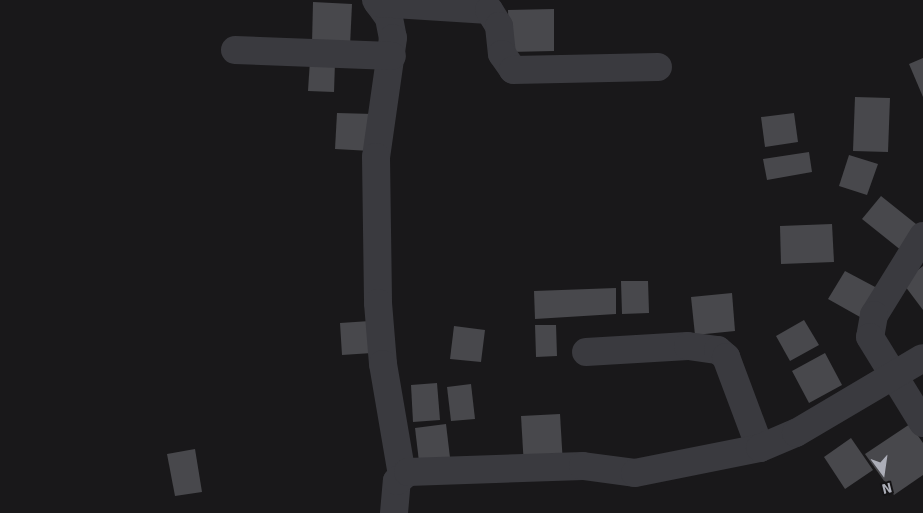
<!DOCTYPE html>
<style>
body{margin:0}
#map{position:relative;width:923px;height:513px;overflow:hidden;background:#19181a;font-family:Signika,sans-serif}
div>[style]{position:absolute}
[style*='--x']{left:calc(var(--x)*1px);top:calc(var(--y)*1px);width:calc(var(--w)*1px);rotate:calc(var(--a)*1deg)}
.building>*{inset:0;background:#48484c}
.street>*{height:28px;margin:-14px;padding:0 14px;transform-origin:14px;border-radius:14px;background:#3a3a3f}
span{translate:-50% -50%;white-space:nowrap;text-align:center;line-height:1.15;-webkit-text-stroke:4.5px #141315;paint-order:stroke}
.north{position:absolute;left:858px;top:448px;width:50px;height:50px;-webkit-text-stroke:4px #141315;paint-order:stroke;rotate:166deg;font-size:14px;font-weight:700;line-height:20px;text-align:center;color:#acaeb8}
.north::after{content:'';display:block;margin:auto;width:18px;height:22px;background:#acaeb8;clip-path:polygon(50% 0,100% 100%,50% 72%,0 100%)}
</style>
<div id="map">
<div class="building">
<div style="clip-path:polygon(313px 2px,352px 4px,350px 46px,312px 44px)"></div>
<div style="clip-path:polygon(554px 9px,554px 51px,509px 52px,508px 10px)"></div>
<div style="clip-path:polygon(923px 58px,923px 97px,909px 64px)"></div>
<div style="clip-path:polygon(310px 60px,335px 62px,334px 92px,308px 91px)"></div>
<div style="clip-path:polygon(855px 97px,890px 98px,888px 152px,853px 151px)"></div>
<div style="clip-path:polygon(337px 113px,373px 114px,371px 151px,335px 149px)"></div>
<div style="clip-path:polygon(794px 113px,798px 142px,765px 147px,761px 117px)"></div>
<div style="clip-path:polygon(809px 152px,812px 172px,767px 180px,763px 159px)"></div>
<div style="clip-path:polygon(849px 155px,878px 164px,867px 195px,839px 186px)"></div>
<div style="clip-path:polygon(881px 196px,921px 228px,902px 251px,862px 219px)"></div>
<div style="clip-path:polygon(832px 224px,834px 262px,781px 264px,780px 226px)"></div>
<div style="clip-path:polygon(923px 266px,923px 310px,902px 282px)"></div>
<div style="clip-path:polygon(845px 271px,877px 288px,860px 317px,828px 299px)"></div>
<div style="clip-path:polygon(621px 281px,648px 281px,649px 313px,622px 314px)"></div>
<div style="clip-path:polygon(616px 288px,616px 314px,535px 319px,534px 291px)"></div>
<div style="clip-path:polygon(732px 293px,735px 331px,695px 335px,691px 297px)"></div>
<div style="clip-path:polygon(804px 320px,819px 345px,790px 361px,776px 336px)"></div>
<div style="clip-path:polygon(370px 321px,372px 353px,342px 355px,340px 323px)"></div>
<div style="clip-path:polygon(535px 325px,556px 325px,557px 356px,536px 357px)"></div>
<div style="clip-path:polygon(454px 326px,485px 330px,481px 362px,450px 359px)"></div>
<div style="clip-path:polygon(825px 353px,842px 385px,809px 403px,792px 371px)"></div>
<div style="clip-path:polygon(437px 383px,440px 420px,413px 422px,411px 385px)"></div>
<div style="clip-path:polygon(471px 384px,475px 419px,451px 421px,447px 387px)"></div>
<div style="clip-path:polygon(560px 414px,563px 465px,524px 467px,521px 416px)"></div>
<div style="clip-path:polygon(446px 424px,451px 466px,420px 470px,415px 428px)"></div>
<div style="clip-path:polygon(910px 424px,923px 443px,923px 475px,894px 495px,865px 454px)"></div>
<div style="clip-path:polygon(851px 438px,873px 470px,845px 489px,824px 457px)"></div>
<div style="clip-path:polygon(195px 449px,202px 492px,175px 496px,167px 454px)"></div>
</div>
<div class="street">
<div style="--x:376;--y:0;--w:22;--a:54"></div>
<div style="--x:389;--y:18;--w:20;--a:79"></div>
<div style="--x:393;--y:38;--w:120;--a:98.1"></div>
<div style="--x:376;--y:157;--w:146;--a:89.2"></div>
<div style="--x:378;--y:303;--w:61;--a:85.3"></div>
<div style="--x:383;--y:364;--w:113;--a:80.3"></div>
<div style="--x:378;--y:3;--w:111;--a:3.6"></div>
<div style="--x:489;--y:10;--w:19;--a:58"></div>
<div style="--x:499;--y:26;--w:28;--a:84"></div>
<div style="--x:502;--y:54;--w:19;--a:55"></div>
<div style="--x:513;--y:70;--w:145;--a:-1.2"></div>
<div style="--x:235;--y:50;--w:157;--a:2.2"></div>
<div style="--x:923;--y:236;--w:93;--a:121.8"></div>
<div style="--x:874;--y:315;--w:22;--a:100"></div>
<div style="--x:870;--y:337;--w:101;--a:58.4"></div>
<div style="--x:586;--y:352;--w:102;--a:-3.4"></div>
<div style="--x:688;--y:346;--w:30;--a:8"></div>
<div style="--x:718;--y:350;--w:11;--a:41"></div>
<div style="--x:726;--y:357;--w:97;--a:69.5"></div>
<div style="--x:394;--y:513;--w:32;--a:-85"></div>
<div style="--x:397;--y:481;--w:14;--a:-39"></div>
<div style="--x:408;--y:472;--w:175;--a:-2"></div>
<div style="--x:583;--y:466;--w:52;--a:7.7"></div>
<div style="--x:635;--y:473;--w:127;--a:-11.3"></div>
<div style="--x:760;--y:448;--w:39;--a:-23"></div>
<div style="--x:796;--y:433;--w:147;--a:-30.6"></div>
</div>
<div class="north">N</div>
</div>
